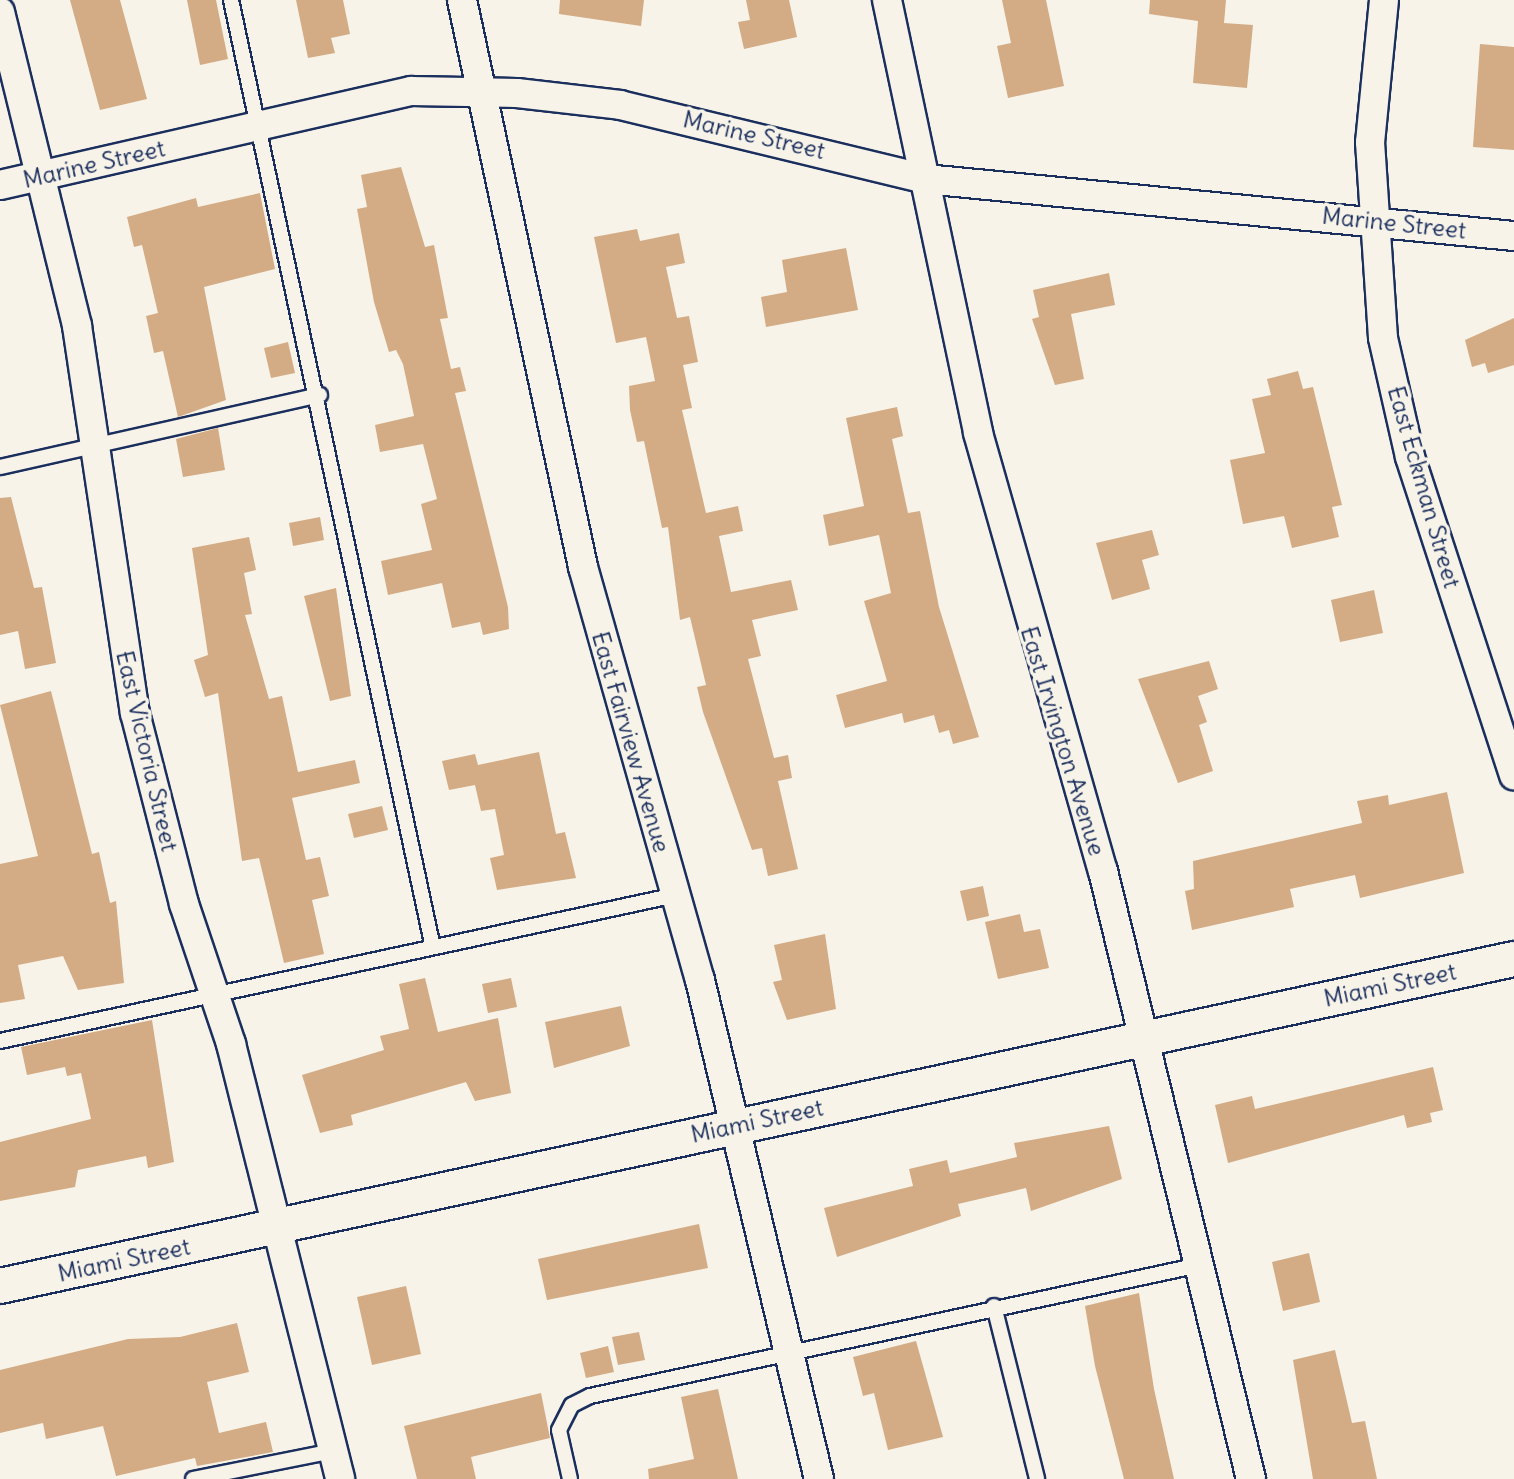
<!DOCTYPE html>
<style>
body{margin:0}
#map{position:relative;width:1514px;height:1479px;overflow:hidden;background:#f7f3e8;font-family:Delius,sans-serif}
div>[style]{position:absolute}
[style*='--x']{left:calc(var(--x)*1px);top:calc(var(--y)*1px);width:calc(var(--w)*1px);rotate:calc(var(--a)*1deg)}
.building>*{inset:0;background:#d3ac85}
.roads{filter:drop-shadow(2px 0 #1b2f5e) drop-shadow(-2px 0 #1b2f5e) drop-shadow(0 2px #1b2f5e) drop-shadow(0 -2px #1b2f5e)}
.service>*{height:14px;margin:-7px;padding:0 7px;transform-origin:7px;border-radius:7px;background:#f7f3e8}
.minor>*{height:28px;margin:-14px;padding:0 14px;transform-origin:14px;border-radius:14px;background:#f7f3e8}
.tertiary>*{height:34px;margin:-17px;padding:0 17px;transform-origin:17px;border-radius:17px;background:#f7f3e8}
span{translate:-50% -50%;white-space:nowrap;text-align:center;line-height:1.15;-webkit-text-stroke:7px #f7f3e8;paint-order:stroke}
.street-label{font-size:24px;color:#1b2f5e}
</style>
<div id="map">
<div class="building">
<div style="clip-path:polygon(70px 0,120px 0,147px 99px,100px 110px)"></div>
<div style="clip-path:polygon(187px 0,216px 0,228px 59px,200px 65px)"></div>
<div style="clip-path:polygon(296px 0,343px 0,350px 34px,331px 38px,335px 53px,308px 58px)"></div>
<div style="clip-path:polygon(560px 0,644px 0,641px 26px,559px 14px)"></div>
<div style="clip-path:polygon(746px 0,789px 0,797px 37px,744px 49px,738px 22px,750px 20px)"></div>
<div style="clip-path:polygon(1002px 0,1046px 0,1064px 86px,1008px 98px,997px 46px,1011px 43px)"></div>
<div style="clip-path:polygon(1150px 0,1226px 0,1224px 23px,1253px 25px,1247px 88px,1193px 83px,1198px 21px,1149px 14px)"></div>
<div style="clip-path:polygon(1480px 44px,1514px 47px,1514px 150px,1473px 147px)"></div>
<div style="clip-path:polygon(401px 167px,425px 247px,434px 245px,448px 318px,440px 319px,451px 369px,460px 367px,466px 391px,455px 393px,508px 607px,509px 629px,483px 635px,480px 622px,452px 628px,442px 583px,388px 595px,381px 561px,432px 550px,421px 504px,437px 499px,423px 444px,380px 452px,375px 425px,414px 416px,403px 364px,396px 350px,389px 352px,374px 302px,357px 209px,367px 207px,361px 175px)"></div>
<div style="clip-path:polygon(260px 193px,275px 269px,204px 287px,226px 400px,178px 417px,163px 351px,154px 353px,146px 316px,158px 313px,142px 245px,134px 247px,127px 217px,196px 198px,198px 207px)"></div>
<div style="clip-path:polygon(637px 229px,640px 241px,679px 233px,685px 263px,666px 267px,677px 318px,689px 316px,698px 362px,683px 365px,692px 408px,682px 410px,706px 513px,738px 506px,743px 531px,719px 536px,731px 592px,791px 580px,798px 610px,752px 620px,761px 656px,748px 659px,774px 758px,788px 755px,792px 778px,778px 781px,798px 869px,768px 876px,762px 848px,752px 850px,703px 712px,697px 687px,706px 685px,690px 617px,680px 620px,668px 527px,662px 528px,644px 441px,637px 442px,630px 410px,629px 386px,655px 381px,646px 337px,616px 343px,594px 237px)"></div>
<div style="clip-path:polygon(846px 248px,858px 310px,766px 327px,761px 297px,787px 292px,782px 260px)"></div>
<div style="clip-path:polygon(1109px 273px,1115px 305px,1071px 314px,1084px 379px,1055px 385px,1032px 319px,1039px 317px,1033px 290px)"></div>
<div style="clip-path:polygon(1514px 318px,1514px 365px,1488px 373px,1485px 363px,1472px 367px,1465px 340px)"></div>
<div style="clip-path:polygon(288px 342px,295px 373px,271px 378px,264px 348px)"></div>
<div style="clip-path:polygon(1298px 371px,1303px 389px,1313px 387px,1342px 505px,1332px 507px,1339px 537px,1292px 548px,1284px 516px,1243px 524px,1230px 460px,1265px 453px,1252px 399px,1271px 395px,1267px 379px)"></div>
<div style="clip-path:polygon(897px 407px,903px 436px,892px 439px,908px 513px,920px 511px,939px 607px,979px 737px,953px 744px,949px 730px,939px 733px,934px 715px,904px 723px,902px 713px,845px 728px,836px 695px,887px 681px,864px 601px,891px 593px,879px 535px,829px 546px,823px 515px,864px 506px,846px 418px)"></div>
<div style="clip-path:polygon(218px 428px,225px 470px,183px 477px,176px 439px)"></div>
<div style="clip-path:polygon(11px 497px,34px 588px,42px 587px,56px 663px,25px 669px,18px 631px,0 635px,0 498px)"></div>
<div style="clip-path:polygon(320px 517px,324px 540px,293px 546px,289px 523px)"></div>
<div style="clip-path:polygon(1152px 530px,1159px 555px,1142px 560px,1150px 589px,1112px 600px,1096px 543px)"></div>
<div style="clip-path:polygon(249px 537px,256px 570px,244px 573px,252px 614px,245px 615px,269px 699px,282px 696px,298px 772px,355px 760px,360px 783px,292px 798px,306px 860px,320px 857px,329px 896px,312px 900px,324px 954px,284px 963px,259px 858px,242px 861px,218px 693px,205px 697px,194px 660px,208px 655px,192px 548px)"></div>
<div style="clip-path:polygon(336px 588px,351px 696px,330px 701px,304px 596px)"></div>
<div style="clip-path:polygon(1374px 590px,1383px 633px,1340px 642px,1331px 600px)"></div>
<div style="clip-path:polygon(1209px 661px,1218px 689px,1198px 696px,1207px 722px,1199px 725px,1213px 771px,1178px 783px,1138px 679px)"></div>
<div style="clip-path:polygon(51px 691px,92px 854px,99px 852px,110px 903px,116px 901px,124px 983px,78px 990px,63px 956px,18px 965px,25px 999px,0 1003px,0 864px,38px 856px,0 705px)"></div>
<div style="clip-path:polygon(539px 752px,556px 834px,565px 832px,576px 878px,497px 890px,490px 858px,504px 855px,495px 809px,481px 811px,475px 785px,449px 790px,442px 761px,475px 754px,478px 765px)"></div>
<div style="clip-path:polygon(1447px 792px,1464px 873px,1360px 898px,1355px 875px,1290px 889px,1294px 907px,1192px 930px,1185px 891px,1194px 889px,1193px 861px,1362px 823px,1357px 801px,1388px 795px,1389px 805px)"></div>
<div style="clip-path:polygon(382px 806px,388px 830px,354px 838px,348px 814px)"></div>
<div style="clip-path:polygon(983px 886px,989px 916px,967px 921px,960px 891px)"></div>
<div style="clip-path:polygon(1020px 914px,1024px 932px,1040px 929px,1049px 968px,998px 979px,985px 922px)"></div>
<div style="clip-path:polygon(825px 934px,836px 1009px,787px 1020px,773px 982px,782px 980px,774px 945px)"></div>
<div style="clip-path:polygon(425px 978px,438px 1032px,498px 1018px,511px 1093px,475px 1101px,466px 1082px,351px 1115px,353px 1125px,320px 1133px,302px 1075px,384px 1050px,380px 1036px,409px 1029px,399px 984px)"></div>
<div style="clip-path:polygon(511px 978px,517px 1007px,488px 1013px,482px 984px)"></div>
<div style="clip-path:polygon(621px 1006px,630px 1046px,554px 1068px,545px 1022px)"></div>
<div style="clip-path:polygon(152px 1020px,174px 1162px,148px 1168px,146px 1156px,78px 1170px,75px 1187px,0 1201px,0 1142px,91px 1119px,81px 1073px,67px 1076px,65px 1067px,27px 1075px,21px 1047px)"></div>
<div style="clip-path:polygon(1433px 1067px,1443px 1110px,1430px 1113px,1432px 1122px,1407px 1128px,1404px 1115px,1228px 1163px,1215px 1105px,1252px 1096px,1255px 1109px)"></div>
<div style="clip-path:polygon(1109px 1126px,1122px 1179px,1031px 1211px,1026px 1188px,958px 1204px,961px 1216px,837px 1257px,824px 1208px,913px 1186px,909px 1169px,947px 1160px,950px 1173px,1017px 1157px,1014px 1143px)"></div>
<div style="clip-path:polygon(699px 1224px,708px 1268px,547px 1300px,538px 1259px)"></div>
<div style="clip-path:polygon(1309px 1253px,1320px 1302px,1283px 1311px,1272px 1262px)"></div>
<div style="clip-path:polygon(406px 1286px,421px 1354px,372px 1365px,357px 1297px)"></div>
<div style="clip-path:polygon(1139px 1293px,1154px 1389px,1174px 1479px,1124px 1479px,1095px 1366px,1085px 1306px)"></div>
<div style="clip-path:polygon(237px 1323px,249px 1372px,207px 1382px,219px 1433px,266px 1422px,273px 1452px,197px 1466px,195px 1458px,116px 1476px,103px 1426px,46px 1439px,43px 1423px,0 1433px,0 1370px,128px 1339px,180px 1337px)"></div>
<div style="clip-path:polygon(639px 1332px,645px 1360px,618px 1365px,612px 1337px)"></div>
<div style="clip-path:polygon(916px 1341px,943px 1437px,888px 1450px,874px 1393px,863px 1396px,853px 1357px)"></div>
<div style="clip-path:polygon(608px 1346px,614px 1372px,586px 1378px,580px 1353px)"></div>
<div style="clip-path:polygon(1335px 1350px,1352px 1423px,1365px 1421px,1377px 1479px,1313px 1479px,1293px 1360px)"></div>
<div style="clip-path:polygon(718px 1389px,738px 1479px,649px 1479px,648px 1469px,694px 1459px,681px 1397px)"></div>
<div style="clip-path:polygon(541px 1393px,550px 1438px,471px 1457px,476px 1479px,417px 1479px,404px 1426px)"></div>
</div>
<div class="roads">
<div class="service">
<div style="--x:231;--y:0;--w:964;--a:77.97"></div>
<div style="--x:0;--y:467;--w:328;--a:-12.7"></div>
<div style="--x:0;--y:1041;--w:692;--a:-12.19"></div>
<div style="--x:994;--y:1306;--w:178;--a:76"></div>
<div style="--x:193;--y:1479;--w:143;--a:-11.3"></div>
<div style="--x:570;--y:1479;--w:50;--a:-102.7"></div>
<div style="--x:559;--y:1430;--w:28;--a:-63"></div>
<div style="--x:572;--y:1405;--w:20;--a:-27"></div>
<div style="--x:590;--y:1396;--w:619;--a:-12.13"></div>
</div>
<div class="minor">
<div style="--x:462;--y:0;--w:580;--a:77.95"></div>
<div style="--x:583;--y:567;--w:429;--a:74.2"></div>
<div style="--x:700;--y:980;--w:513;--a:76.59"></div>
<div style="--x:887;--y:0;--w:442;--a:78.1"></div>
<div style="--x:978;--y:433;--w:455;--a:74.1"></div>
<div style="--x:1103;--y:871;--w:626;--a:76.32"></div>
<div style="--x:1384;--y:0;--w:143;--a:95.6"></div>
<div style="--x:1370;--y:142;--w:196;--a:86.2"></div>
<div style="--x:1383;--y:338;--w:122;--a:77.2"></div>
<div style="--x:1410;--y:457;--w:335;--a:71.9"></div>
<div style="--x:0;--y:12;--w:323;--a:76.2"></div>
<div style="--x:77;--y:326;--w:391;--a:81.5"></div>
<div style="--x:135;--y:713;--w:197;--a:75.6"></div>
<div style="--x:184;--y:904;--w:148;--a:71.4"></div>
<div style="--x:231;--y:1044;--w:448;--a:75.9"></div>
<div style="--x:0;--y:185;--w:422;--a:-12.9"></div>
<div style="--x:411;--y:91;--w:106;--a:1.1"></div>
<div style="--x:517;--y:93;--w:104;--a:6.6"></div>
<div style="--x:620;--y:105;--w:314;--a:13.6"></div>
<div style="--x:925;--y:179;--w:592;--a:5.53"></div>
</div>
<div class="tertiary">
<div style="--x:0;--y:1286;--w:1549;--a:-12.19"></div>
</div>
</div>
<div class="street-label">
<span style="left:754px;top:135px;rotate:13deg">Marine Street</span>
<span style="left:94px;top:164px;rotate:-13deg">Marine Street</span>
<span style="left:1394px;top:223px;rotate:6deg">Marine Street</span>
<span style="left:1424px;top:487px;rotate:74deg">East Eckman Street</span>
<span style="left:1063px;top:741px;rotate:73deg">East Irvington Avenue</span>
<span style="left:631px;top:742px;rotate:74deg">East Fairview Avenue</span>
<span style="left:147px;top:751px;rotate:77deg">East Victoria Street</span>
<span style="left:1390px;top:985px;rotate:-12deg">Miami Street</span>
<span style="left:757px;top:1121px;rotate:-12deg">Miami Street</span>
<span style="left:124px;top:1260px;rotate:-12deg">Miami Street</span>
</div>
</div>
